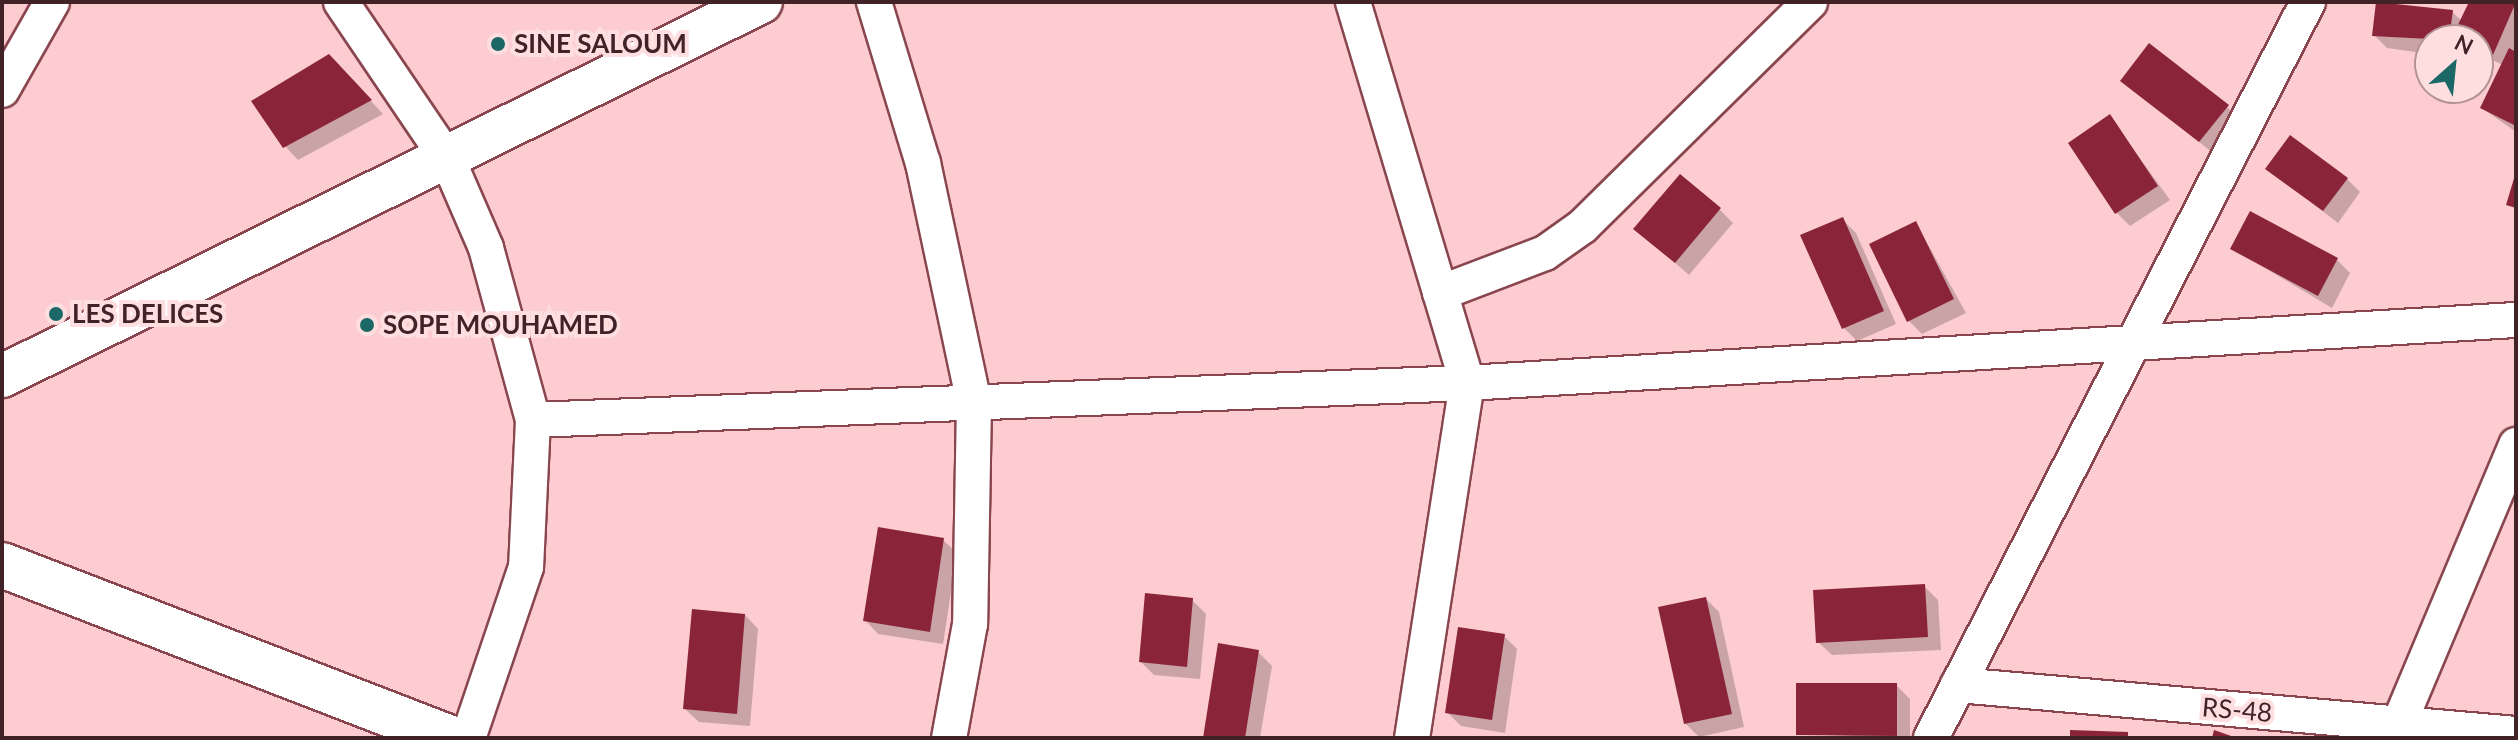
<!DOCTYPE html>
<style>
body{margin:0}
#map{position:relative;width:2518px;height:740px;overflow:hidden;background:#fcccd0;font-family:Lato,sans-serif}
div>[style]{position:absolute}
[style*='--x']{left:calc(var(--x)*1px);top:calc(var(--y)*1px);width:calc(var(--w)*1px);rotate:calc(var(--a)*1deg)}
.shadow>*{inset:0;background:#0003}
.building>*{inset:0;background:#8a2439}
.roads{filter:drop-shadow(2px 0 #89464e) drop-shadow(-2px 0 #89464e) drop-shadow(0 2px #89464e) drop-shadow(0 -2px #89464e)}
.minor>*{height:34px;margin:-17px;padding:0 17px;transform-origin:17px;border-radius:17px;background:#fff}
.tertiary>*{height:42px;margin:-21px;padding:0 21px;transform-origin:21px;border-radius:21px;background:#fff}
.secondary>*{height:44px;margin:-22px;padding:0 22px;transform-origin:22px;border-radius:22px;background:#fff}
.dots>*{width:22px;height:22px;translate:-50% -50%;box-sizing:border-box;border:4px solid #ffdee0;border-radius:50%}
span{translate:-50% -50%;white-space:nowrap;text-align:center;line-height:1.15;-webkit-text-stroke:8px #ffdee0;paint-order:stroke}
.poi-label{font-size:26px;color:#412327;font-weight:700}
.left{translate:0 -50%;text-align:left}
.street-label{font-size:26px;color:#412327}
.frame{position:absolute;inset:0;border:4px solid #412327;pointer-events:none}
.north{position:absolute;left:2414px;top:24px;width:80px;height:80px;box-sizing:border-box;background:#ffdee0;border:2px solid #b39396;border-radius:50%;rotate:27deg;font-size:22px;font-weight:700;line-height:32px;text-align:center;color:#412327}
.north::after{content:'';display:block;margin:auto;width:28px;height:36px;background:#1b6867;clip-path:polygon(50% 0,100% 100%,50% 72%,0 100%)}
</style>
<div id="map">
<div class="shadow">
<div style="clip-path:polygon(2378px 2px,2452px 12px,2462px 21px,2471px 2px,2516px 2px,2516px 132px,2482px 108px,2503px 65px,2478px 53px,2478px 40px,2430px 40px,2430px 54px,2387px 48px,2374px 35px)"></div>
<div style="clip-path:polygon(342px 70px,383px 114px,298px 160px,285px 146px)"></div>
<div style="clip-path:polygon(2123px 80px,2227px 107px,2241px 120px,2214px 154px)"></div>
<div style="clip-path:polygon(2110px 117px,2170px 200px,2130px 226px,2117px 213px)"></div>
<div style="clip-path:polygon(2268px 169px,2347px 179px,2360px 192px,2338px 223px)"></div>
<div style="clip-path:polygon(1720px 210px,1733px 223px,1689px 275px,1636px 229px)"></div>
<div style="clip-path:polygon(1843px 220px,1856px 233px,1896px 324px,1857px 341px,1843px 327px)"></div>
<div style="clip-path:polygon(1916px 223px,1966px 313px,1922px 334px,1909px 321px)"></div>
<div style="clip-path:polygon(2233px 249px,2337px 260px,2350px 273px,2332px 308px)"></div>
<div style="clip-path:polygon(943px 540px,957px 553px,943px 644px,878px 634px,865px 620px)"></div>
<div style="clip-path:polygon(1924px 586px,1938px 600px,1941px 650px,1832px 655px,1818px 642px)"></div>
<div style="clip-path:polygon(1706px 599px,1719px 612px,1744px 727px,1699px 737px,1685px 723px)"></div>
<div style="clip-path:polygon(1192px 600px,1206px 614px,1200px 679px,1154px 675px,1141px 662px)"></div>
<div style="clip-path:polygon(745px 615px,758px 629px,750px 726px,699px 722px,685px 709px)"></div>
<div style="clip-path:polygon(1504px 636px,1517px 649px,1505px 733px,1461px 726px,1448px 713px)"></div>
<div style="clip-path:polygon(1258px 652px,1272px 666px,1260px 738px,1205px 738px)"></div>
<div style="clip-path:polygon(1896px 685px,1910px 699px,1910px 738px,1798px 734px)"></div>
</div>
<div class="building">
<div style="clip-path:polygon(2376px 2px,2453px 10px,2449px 40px,2372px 36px)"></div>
<div style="clip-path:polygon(2469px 2px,2516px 2px,2493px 55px,2478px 40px,2453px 35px)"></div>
<div style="clip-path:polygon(2149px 43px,2229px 105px,2199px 142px,2120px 81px)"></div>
<div style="clip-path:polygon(2509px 48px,2516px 52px,2516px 126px,2480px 108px)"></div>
<div style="clip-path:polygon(329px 54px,372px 100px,283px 148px,251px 101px)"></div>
<div style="clip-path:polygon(2110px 114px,2158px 186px,2115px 214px,2068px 143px)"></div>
<div style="clip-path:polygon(2290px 135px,2348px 178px,2323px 211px,2265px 169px)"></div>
<div style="clip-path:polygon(1680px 174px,1721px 208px,1675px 263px,1633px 229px)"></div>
<div style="clip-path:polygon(2515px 175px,2516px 175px,2516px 208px,2506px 205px)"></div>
<div style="clip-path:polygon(2250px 211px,2338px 258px,2318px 296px,2230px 249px)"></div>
<div style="clip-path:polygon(1843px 217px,1884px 311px,1842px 329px,1800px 235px)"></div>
<div style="clip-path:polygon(1916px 221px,1954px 299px,1907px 322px,1869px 244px)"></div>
<div style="clip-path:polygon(878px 527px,944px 538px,930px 632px,863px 621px)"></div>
<div style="clip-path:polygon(1925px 584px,1928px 637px,1816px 643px,1813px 590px)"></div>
<div style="clip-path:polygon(1145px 593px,1193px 598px,1187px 667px,1139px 662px)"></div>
<div style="clip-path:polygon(1706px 597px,1732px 714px,1684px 724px,1658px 607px)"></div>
<div style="clip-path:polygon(692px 609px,745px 614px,737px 714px,683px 709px)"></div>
<div style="clip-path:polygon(1458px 627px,1505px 634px,1492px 720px,1445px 713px)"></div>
<div style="clip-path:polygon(1218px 643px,1259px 650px,1245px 738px,1203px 738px)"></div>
<div style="clip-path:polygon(1796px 683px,1897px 683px,1897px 736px,1796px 735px)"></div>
<div style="clip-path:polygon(2070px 730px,2128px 732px,2128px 738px,2070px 738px)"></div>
<div style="clip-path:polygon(2214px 730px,2237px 738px,2212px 738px)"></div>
</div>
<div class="roads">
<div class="minor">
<div style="--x:341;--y:2;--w:191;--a:55.9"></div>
<div style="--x:448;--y:160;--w:96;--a:66.6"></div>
<div style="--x:486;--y:248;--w:178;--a:74.7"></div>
<div style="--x:533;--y:420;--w:147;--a:92.7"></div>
<div style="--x:526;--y:567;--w:181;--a:108.7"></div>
<div style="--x:874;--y:2;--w:168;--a:73.1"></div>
<div style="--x:923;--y:163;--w:244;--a:78"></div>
<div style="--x:974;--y:402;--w:222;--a:91"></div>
<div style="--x:970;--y:624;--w:116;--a:100.4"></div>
<div style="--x:1353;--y:2;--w:398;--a:73.3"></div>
<div style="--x:1467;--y:383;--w:359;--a:98.8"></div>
<div style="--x:2;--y:90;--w:101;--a:-60.4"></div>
<div style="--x:1440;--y:293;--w:112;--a:-20.9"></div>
<div style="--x:1545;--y:253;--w:47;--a:-35.4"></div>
<div style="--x:1583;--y:226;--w:319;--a:-44.6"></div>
<div style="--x:533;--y:420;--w:935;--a:-2.27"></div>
<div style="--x:1467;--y:383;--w:1051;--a:-3.44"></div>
<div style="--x:1958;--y:685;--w:560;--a:5.02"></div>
<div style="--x:1931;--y:738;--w:827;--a:-62.88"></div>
<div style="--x:2393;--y:738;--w:318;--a:-67.2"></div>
</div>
<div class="tertiary">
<div style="--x:2;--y:376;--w:846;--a:-26.23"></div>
</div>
<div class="secondary">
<div style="--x:2;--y:565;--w:480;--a:21.1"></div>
</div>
</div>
<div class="dots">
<div style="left:498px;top:44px;background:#1b6867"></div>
<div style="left:56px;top:314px;background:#1b6867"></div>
<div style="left:367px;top:325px;background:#1b6867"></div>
</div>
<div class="poi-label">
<span class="left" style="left:514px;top:44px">SINE SALOUM</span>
<span class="left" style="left:72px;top:314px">LES DELICES</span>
<span class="left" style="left:383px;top:325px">SOPE MOUHAMED</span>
</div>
<div class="street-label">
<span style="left:2237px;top:710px;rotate:5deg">RS-48</span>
</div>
<div class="frame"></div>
<div class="north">N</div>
</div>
